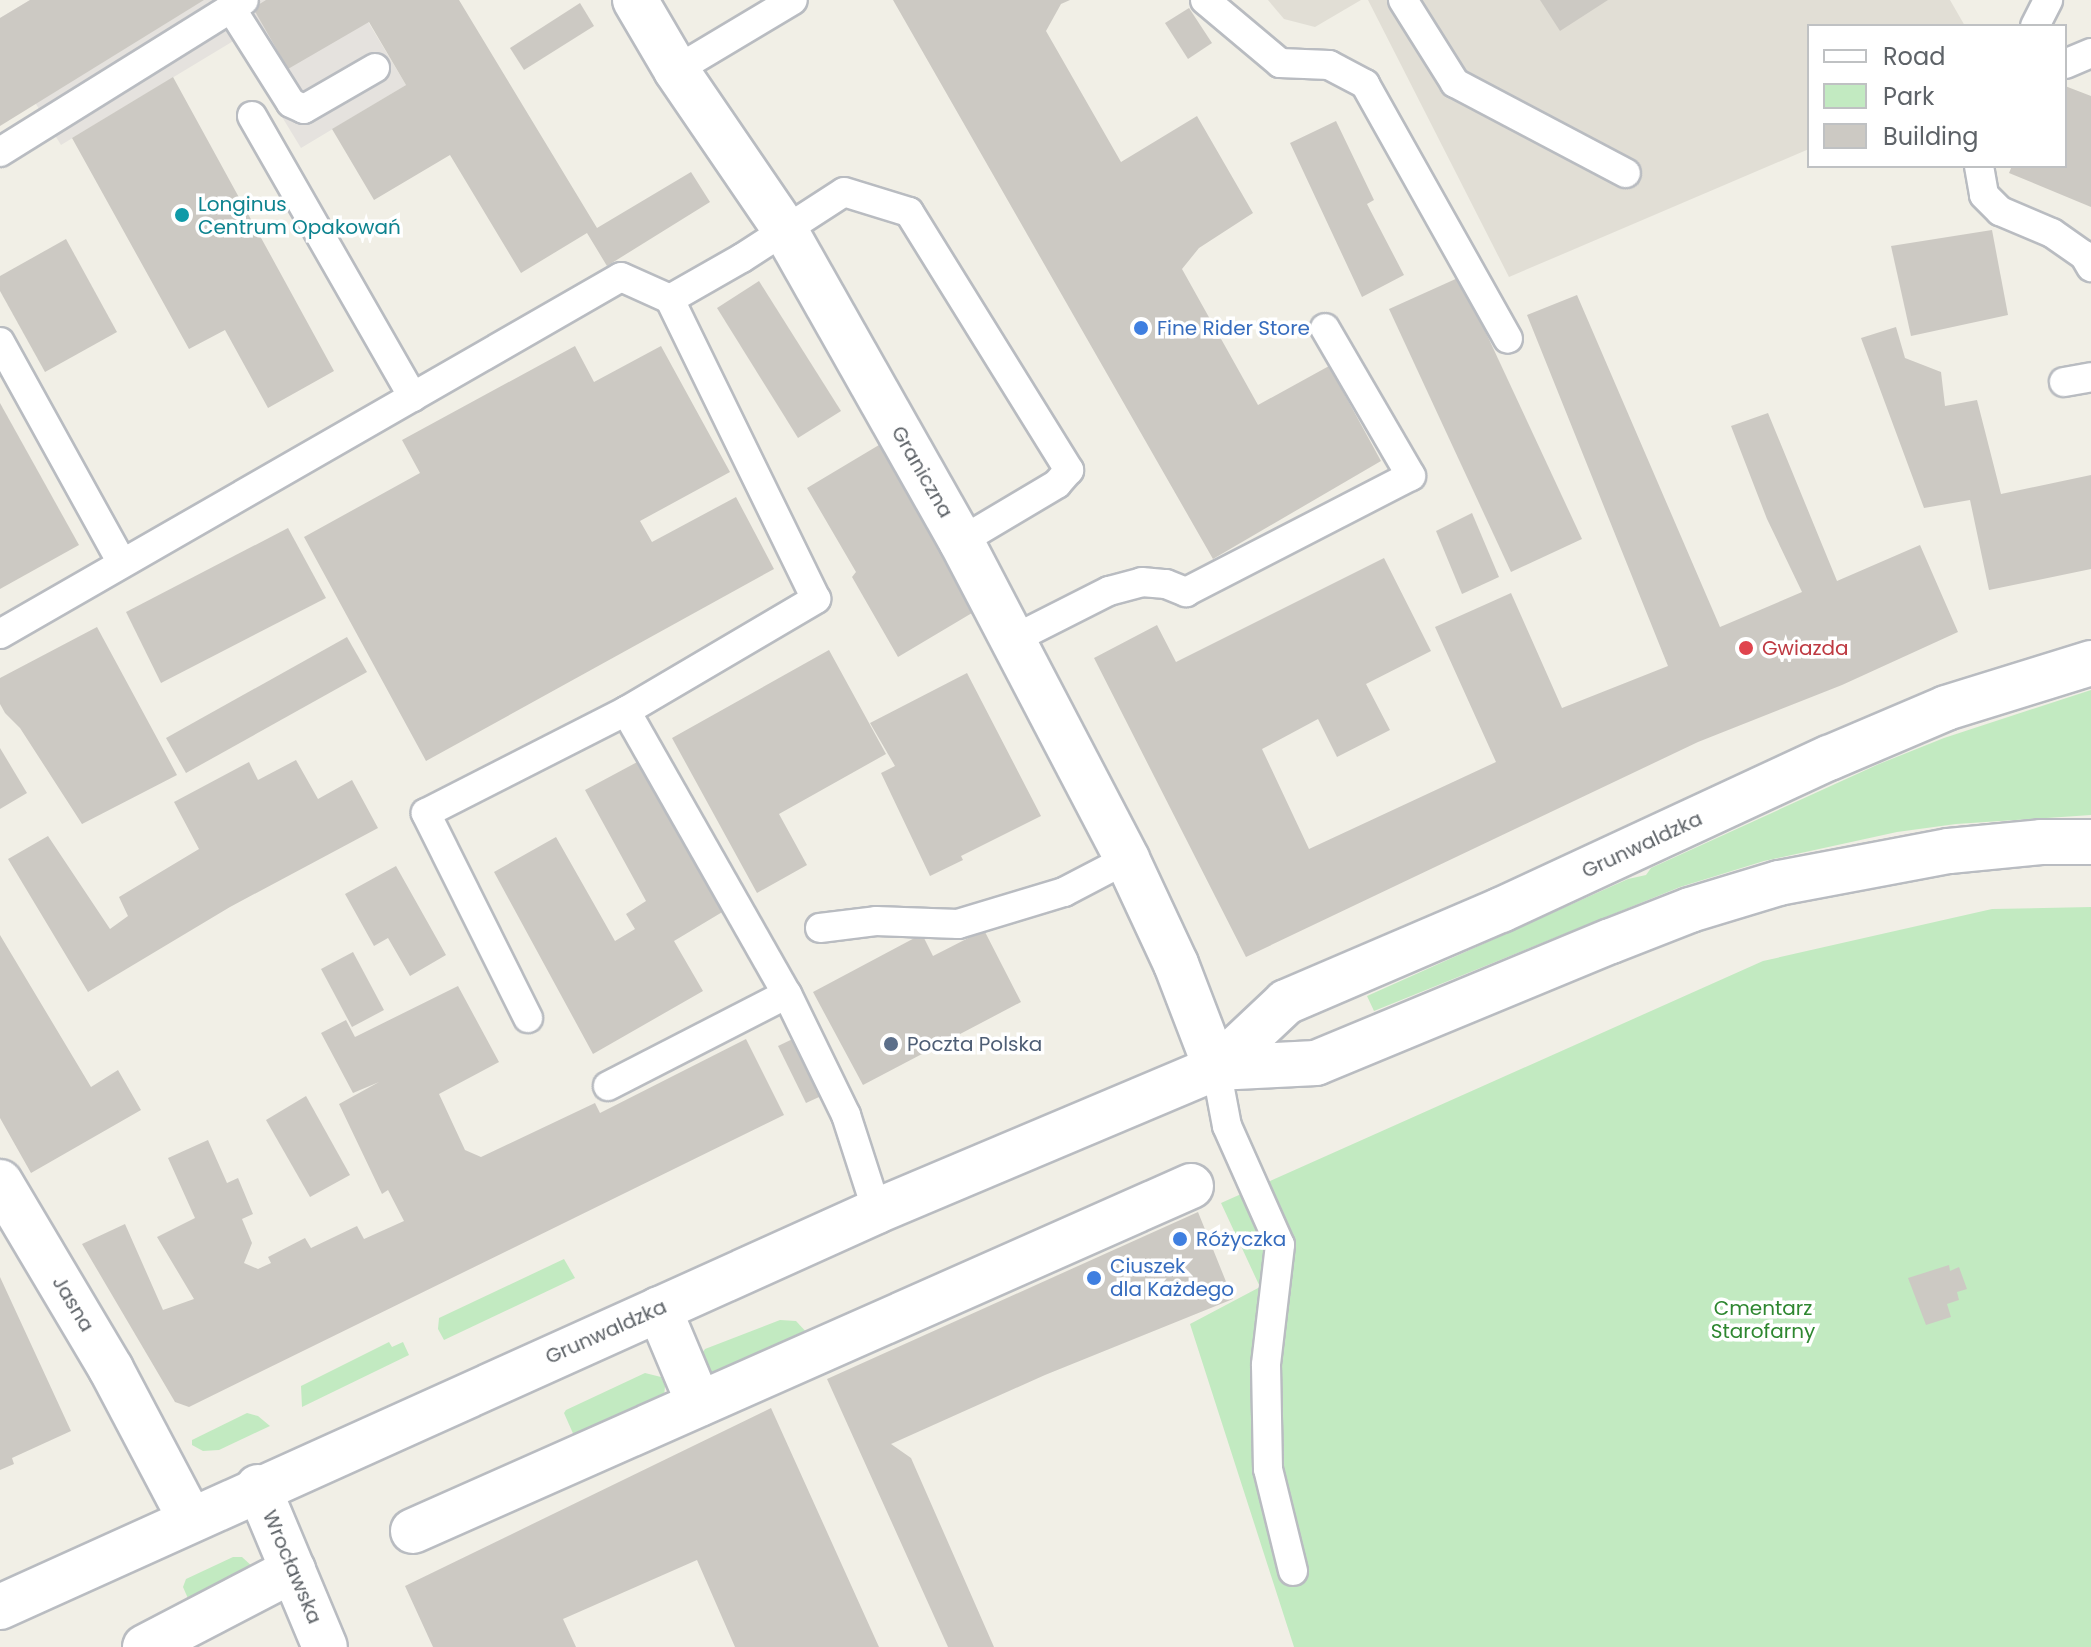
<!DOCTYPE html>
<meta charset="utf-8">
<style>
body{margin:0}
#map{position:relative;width:2091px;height:1647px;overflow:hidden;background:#f1efe6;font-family:Poppins,sans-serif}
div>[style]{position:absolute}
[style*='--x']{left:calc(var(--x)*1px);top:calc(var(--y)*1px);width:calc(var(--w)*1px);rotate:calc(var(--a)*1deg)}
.industrial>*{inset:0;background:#e5e2de}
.education>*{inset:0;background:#e1ded5}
.green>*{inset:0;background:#c2eac1}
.building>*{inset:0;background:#ccc9c3}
.roads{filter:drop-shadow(2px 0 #b9bcc1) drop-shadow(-2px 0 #b9bcc1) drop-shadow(0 2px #b9bcc1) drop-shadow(0 -2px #b9bcc1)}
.service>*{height:28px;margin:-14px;padding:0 14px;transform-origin:14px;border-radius:14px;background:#fff}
.minor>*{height:44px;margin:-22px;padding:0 22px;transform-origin:22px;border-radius:22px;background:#fff}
.secondary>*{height:44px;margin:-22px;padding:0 22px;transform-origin:22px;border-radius:22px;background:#fff}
.dots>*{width:22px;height:22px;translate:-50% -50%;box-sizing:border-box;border:4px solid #fff;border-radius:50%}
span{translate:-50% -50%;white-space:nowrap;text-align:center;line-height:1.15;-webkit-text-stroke:7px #fff;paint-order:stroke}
.culture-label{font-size:20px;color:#0d838f}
.left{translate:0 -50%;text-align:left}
.shop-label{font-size:20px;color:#366cbe}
.street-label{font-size:20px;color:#5e6368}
.health-label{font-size:20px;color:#be3a42}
.service-label{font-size:20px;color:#4e5e75}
.park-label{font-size:20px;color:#2e8730}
.legend{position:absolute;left:1807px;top:24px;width:260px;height:144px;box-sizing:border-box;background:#fff;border:2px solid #bfc1c3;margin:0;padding:10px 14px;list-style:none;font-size:24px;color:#5e6368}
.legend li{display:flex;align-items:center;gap:16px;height:40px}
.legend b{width:40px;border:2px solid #bfc1c3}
</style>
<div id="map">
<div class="industrial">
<div style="clip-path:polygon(30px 0,355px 0,406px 85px,301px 148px,235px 40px,61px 145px,0 45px,0 18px)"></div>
</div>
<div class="education">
<div style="clip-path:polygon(1268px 0,1361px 0,1315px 27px,1284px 19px)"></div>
<div style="clip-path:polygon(1368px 0,1950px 0,1965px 26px,1809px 26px,1809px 149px,1509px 277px)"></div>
</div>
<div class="green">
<div style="clip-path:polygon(2091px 690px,2091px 815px,1956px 824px,1897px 832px,1764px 861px,1680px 887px,1374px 1011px,1367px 996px,1628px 879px,1646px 875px,1651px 868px,1879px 764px,1944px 738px)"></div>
<div style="clip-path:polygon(2091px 907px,2091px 1647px,1294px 1647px,1190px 1324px,1260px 1287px,1221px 1203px,1763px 961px,1992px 909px)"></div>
<div style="clip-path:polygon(564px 1259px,575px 1278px,444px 1340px,438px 1329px,439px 1318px)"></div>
<div style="clip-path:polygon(780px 1320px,796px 1321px,809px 1335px,710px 1376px,700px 1356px,705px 1349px)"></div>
<div style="clip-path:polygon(389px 1342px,392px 1347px,403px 1342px,409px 1355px,302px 1407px,301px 1386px)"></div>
<div style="clip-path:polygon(645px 1373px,661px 1377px,665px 1386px,664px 1398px,575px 1438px,564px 1413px,566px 1410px)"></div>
<div style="clip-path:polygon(247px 1413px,258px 1416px,270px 1426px,219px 1450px,203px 1451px,192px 1445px,192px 1440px)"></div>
<div style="clip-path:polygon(233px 1557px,242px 1557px,254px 1568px,190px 1603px,183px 1587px,186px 1579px)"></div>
</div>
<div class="building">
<div style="clip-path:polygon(30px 0,204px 0,0 126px,0 18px)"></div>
<div style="clip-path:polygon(266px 0,459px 0,597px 228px,691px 172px,710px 202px,607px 266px,587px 233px,521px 273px,450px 155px,374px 200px,332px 129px,406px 85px,369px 22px,288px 69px,253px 8px)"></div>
<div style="clip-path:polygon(893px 0,1070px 0,1061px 4px,1046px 31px,1121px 162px,1197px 116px,1253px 213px,1199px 248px,1182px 269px,1258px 405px,1329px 366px,1381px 461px,1213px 559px)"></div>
<div style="clip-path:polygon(1540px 0,1608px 0,1560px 31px)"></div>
<div style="clip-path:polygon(580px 3px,594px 26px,524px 70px,510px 48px)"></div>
<div style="clip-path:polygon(1189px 8px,1212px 43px,1188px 59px,1165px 23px)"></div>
<div style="clip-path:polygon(173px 77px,334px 371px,268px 408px,225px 330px,189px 349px,72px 138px)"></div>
<div style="clip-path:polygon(2065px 86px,2091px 96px,2091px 207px,2009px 173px,2012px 166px,2065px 166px)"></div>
<div style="clip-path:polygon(1336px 121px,1374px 200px,1367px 204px,1404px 275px,1362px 297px,1290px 143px)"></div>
<div style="clip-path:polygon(1992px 230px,2008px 315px,1911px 336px,1891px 246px)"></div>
<div style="clip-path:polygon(66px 239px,117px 332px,45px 372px,0 291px,0 276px)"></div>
<div style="clip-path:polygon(1460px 277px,1582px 539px,1511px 572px,1389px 309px)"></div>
<div style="clip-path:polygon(759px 281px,841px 411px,798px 438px,717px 308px)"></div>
<div style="clip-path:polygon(1577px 295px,1720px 627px,1802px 592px,1767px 519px,1731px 426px,1768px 413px,1837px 581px,1920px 545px,1958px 632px,1842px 685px,1698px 742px,1246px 957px,1094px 658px,1157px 625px,1176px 662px,1384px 558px,1431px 651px,1366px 684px,1390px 730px,1337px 757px,1318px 719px,1262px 749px,1309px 849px,1496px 762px,1435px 627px,1511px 593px,1562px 708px,1668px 666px,1527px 315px)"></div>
<div style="clip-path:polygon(1896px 327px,1905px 358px,1941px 372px,1945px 406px,1977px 400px,2001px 494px,2091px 475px,2091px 569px,1989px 590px,1970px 500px,1924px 508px,1861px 338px)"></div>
<div style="clip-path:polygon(575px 346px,594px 382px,661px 346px,730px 472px,640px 521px,652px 542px,736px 497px,774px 569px,426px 761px,304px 537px,420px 473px,402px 440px)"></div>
<div style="clip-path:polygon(0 403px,79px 545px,0 589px)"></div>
<div style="clip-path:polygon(879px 445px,977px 610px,898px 657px,852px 577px,856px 572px,807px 488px)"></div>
<div style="clip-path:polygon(1472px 513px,1499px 577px,1462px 594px,1436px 531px)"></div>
<div style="clip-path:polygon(288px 528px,326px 598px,161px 683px,126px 612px)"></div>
<div style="clip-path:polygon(97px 627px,177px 775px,82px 824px,20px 728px,5px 713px,0 704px,0 678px)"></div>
<div style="clip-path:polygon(347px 637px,367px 672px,186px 773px,166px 738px)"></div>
<div style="clip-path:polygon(829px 650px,886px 754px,779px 814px,807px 865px,757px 893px,672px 738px)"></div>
<div style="clip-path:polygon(967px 673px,1041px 816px,961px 856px,963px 860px,930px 876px,881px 773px,895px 766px,870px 723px)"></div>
<div style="clip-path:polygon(0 748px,27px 793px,0 809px)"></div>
<div style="clip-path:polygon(296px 760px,318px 799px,352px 780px,378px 828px,230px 907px,88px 992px,8px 859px,48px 836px,110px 929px,128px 916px,119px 897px,199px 849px,174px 802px,249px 762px,258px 780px)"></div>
<div style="clip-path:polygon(641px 760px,724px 911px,674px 941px,703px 991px,593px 1054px,494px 872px,556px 837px,615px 941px,635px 929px,626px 914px,646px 901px,585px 790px)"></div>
<div style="clip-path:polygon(396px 866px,446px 955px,410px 976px,388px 938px,374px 946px,345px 894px)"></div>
<div style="clip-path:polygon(984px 930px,1021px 1002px,863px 1085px,813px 992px,922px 934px,933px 956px)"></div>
<div style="clip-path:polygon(0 935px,91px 1087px,118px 1070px,141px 1110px,31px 1173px,0 1118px)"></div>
<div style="clip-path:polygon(353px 952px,384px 1010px,352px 1027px,321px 969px)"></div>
<div style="clip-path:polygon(458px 986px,499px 1062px,439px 1094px,465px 1150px,481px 1157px,595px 1103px,600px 1113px,746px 1039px,784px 1115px,189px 1407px,175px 1402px,82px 1244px,125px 1224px,163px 1310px,194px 1299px,157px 1237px,195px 1218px,168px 1158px,208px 1140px,227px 1183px,238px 1178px,253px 1214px,242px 1219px,252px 1243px,244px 1263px,258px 1269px,271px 1263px,268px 1257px,305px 1238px,311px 1248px,357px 1226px,364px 1239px,404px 1221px,388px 1190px,382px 1194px,339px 1104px,379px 1082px,353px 1093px,321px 1033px,346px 1020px,355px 1037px)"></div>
<div style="clip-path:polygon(799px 1036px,830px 1092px,806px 1103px,778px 1046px)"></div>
<div style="clip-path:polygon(306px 1096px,350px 1175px,310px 1197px,266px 1120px)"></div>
<div style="clip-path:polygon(1198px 1212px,1233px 1299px,1045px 1375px,891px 1444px,911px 1458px,994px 1647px,948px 1647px,827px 1379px)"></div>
<div style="clip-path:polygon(1949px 1265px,1950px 1271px,1959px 1267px,1967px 1289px,1957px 1292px,1959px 1300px,1947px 1304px,1951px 1317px,1926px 1325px,1908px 1278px)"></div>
<div style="clip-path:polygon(0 1277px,71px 1431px,12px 1458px,14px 1464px,0 1470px)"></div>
<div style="clip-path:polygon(771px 1408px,879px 1647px,735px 1647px,697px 1560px,563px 1619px,576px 1647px,433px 1647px,405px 1586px)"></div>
</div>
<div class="roads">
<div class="service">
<div style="--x:1205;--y:0;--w:98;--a:40"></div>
<div style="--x:1280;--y:63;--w:49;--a:2.3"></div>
<div style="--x:1329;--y:65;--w:41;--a:27.8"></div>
<div style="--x:1365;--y:84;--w:292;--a:60.7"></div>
<div style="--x:1403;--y:0;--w:98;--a:57.9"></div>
<div style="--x:1455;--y:83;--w:193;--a:27.8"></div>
<div style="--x:231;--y:8;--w:112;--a:57.7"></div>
<div style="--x:291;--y:103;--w:14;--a:25"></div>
<div style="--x:304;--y:109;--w:82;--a:-30"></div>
<div style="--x:2035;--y:26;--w:29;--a:-63"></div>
<div style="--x:2065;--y:64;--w:28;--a:-23"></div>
<div style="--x:676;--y:70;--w:136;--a:-30.9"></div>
<div style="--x:252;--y:116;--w:324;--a:60.2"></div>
<div style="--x:0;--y:152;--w:287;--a:-31.9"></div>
<div style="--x:1979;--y:166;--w:29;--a:80"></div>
<div style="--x:1984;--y:195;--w:23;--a:45"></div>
<div style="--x:2000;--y:211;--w:56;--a:22.9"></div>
<div style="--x:2052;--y:233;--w:39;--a:35"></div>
<div style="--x:2084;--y:255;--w:14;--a:60"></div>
<div style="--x:0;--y:342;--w:252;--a:61.1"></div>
<div style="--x:2064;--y:382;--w:27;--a:-10"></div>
<div style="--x:0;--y:634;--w:716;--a:-29.89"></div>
<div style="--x:621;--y:277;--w:54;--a:24.2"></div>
<div style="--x:670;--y:299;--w:83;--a:-29.7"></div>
<div style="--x:742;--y:258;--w:121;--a:-32.9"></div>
<div style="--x:844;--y:192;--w:68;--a:17.1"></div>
<div style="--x:909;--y:212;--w:304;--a:58.2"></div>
<div style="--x:1069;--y:470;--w:18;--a:131"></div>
<div style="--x:1057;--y:484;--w:112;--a:149.3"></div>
<div style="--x:1012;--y:640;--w:109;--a:-26.8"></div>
<div style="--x:1109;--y:591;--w:34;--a:-15"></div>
<div style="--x:1142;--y:582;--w:24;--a:5"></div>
<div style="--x:1166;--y:584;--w:22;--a:22"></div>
<div style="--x:1186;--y:592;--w:253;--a:-27.3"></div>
<div style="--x:1411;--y:476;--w:171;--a:-120.2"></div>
<div style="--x:626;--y:711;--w:326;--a:60.4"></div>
<div style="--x:787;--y:994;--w:135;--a:64"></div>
<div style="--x:846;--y:1115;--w:101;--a:72.1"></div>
<div style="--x:820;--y:928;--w:56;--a:-7.1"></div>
<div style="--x:876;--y:921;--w:82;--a:2.1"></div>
<div style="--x:958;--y:924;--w:111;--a:-16.8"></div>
<div style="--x:1064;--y:892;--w:71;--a:-27.6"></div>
<div style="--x:528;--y:1018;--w:229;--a:-116.5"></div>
<div style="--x:426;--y:813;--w:225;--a:-27"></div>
<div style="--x:626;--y:711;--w:221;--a:-30.5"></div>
<div style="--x:816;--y:599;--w:334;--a:-116"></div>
<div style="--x:1216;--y:1068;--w:59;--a:79.3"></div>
<div style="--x:1227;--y:1126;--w:130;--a:66"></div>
<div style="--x:1280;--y:1245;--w:121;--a:96.7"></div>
<div style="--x:1266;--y:1365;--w:104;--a:88.9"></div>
<div style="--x:1268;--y:1469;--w:105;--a:76.2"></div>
<div style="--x:608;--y:1086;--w:201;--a:-27.2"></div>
</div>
<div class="minor">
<div style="--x:635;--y:0;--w:81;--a:59.6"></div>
<div style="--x:676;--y:70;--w:194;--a:55.7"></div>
<div style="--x:785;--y:230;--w:357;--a:60.5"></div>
<div style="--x:961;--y:541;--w:359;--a:62.4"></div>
<div style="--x:1127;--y:859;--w:116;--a:65"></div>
<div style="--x:1176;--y:964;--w:111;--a:69"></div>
<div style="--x:0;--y:1182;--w:217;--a:59.3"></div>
<div style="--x:111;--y:1369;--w:170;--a:62.2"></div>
<div style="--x:659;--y:1309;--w:103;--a:67.2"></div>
<div style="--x:258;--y:1487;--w:173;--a:67.3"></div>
<div style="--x:413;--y:1531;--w:851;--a:-23.91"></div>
<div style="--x:145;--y:1647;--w:167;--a:-27.5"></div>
</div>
<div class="secondary">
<div style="--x:1216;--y:1068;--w:96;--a:-43.3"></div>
<div style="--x:1286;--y:1002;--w:234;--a:-23.2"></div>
<div style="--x:1501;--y:910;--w:362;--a:-24.9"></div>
<div style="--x:1829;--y:758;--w:127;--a:-23.1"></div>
<div style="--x:1946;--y:708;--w:152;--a:-17.2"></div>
<div style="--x:0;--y:1607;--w:962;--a:-24.3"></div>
<div style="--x:877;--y:1211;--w:368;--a:-22.9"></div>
<div style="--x:1216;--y:1068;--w:100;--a:-2.9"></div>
<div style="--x:1316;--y:1063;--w:319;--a:-22.5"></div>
<div style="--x:1611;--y:941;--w:85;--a:-21.4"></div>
<div style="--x:1690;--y:910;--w:93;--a:-16.9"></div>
<div style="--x:1779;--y:883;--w:173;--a:-10.7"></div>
<div style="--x:1949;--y:851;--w:92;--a:-5.6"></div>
<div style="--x:2041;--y:842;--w:50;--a:0"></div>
</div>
</div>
<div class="dots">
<div style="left:182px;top:215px;background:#0f9aa8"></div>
<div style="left:1141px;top:328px;background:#3f7fe0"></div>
<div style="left:1746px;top:648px;background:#e0444e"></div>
<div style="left:891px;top:1044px;background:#5c6f8a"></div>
<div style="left:1180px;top:1239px;background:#3f7fe0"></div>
<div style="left:1094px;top:1278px;background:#3f7fe0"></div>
</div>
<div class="culture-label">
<span class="left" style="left:198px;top:216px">Longinus<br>Centrum Opakowań</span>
</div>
<div class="shop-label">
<span class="left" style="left:1157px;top:328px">Fine Rider Store</span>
<span class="left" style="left:1196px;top:1239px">Różyczka</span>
<span class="left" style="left:1110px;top:1278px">Ciuszek<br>dla Każdego</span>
</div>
<div class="street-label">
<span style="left:922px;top:472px;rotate:60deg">Graniczna</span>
<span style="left:1642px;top:845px;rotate:-25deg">Grunwaldzka</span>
<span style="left:73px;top:1304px;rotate:59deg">Jasna</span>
<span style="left:606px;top:1332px;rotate:-24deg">Grunwaldzka</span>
<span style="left:292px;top:1567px;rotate:67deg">Wrocławska</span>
</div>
<div class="health-label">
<span class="left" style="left:1762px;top:648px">Gwiazda</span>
</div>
<div class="service-label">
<span class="left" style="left:907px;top:1044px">Poczta Polska</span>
</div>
<div class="park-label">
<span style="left:1763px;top:1320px">Cmentarz<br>Starofarny</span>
</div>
<ul class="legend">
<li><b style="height:10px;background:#fff"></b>Road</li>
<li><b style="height:22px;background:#c2eac1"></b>Park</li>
<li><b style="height:22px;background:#ccc9c3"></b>Building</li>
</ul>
</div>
